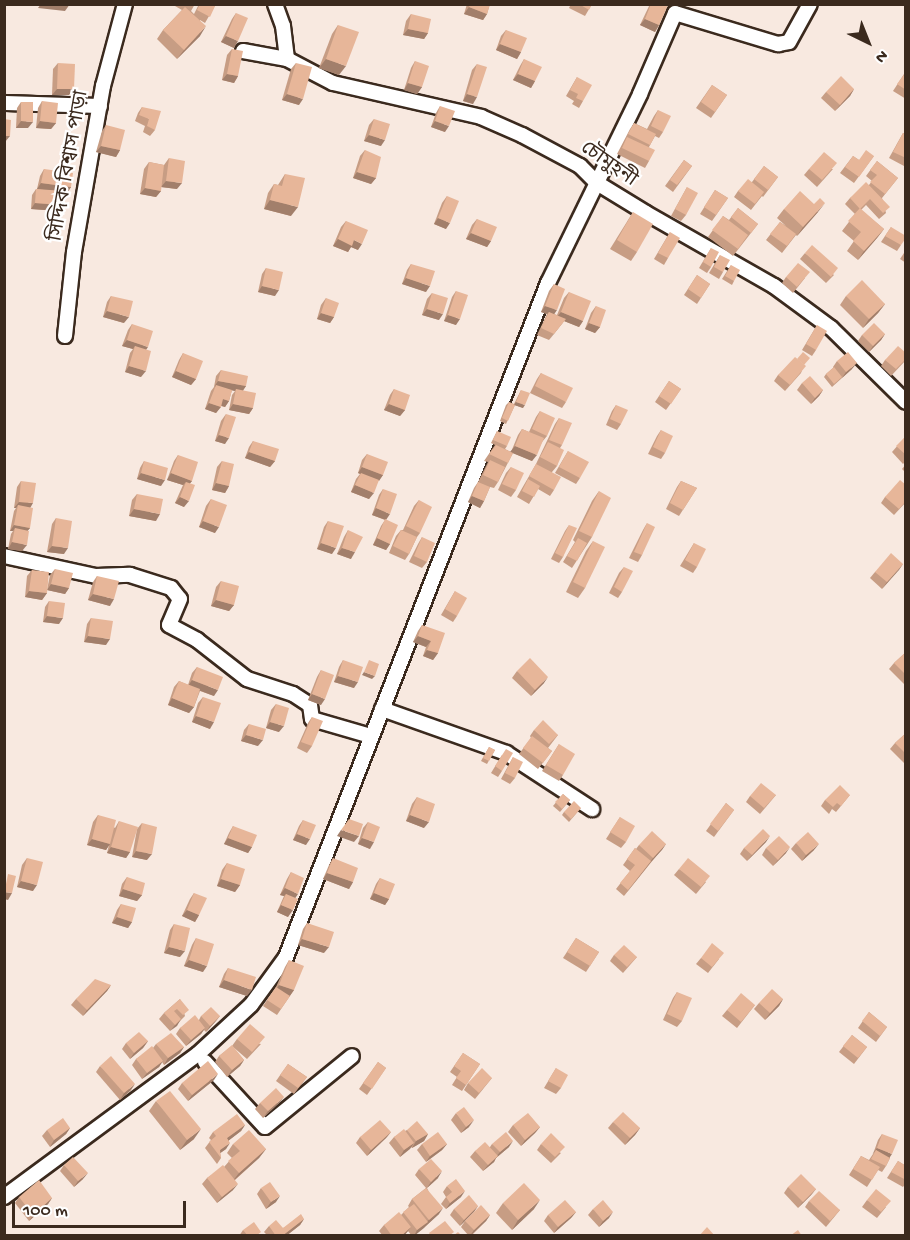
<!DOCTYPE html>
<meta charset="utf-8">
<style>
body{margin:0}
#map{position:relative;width:910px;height:1240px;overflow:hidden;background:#f8e9e0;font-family:"Gochi Hand","Noto Sans Bengali",sans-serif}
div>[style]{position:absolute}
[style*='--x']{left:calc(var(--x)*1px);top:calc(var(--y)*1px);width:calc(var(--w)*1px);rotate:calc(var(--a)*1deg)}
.roads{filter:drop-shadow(2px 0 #3b2a1e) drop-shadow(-2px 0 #3b2a1e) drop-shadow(0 2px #3b2a1e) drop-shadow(0 -2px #3b2a1e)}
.minor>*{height:14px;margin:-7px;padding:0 7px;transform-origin:7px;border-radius:7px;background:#fff}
.wall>*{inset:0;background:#c79d84}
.shaded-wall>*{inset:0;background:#a27f6b}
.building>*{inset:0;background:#e7b699}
span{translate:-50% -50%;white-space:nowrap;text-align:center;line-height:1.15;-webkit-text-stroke:4.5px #fff;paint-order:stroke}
.street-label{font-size:20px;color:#3b2a1e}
.frame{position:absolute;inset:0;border:6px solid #3b2a1e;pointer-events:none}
.north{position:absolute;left:838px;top:12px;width:60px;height:60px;-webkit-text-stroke:4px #fff;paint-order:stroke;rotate:137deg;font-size:16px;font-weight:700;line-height:24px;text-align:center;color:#3b2a1e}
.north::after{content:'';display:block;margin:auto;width:21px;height:27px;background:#3b2a1e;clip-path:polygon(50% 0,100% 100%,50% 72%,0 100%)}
.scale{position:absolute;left:12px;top:1201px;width:174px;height:27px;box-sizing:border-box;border:3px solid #3b2a1e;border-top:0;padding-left:8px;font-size:18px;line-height:21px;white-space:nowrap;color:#3b2a1e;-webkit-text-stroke:4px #fff;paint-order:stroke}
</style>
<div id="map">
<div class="roads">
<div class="minor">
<div style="--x:275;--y:4;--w:23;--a:70"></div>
<div style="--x:283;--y:26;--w:33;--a:83"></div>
<div style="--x:243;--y:51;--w:45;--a:10.3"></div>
<div style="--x:287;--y:59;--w:52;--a:27.6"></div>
<div style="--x:333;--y:83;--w:152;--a:12.9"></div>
<div style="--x:481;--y:117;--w:45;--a:23.7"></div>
<div style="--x:522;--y:135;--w:66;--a:28.1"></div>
<div style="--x:580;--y:166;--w:24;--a:45"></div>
<div style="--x:597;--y:183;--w:57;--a:31.5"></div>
<div style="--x:646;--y:213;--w:147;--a:29.7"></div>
<div style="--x:774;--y:286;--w:71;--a:36.4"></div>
<div style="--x:831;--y:328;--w:105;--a:44.6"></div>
<div style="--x:4;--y:103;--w:96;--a:1.8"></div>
<div style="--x:65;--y:336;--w:84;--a:-83.9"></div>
<div style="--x:74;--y:252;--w:169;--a:-80.1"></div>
<div style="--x:103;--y:86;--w:85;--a:-75"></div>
<div style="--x:4;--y:556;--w:94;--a:12.3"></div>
<div style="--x:96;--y:576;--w:34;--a:-2"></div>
<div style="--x:130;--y:575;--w:43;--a:17.6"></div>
<div style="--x:171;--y:588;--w:14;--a:51"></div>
<div style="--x:180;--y:599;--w:28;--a:113"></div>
<div style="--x:169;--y:625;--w:32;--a:28"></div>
<div style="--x:197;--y:640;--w:63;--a:38"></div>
<div style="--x:247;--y:679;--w:48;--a:18.1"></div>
<div style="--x:293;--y:694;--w:20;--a:33"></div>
<div style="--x:310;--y:705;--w:14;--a:82"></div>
<div style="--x:312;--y:719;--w:61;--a:16.1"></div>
<div style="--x:382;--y:709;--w:132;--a:19.5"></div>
<div style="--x:506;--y:753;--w:103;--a:33.1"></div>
<div style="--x:205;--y:1062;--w:88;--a:47.3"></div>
<div style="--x:265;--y:1127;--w:112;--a:-39.2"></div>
<div style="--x:4;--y:1197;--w:241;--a:-36.4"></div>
<div style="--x:198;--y:1054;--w:72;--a:-42.8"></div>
<div style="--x:251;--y:1005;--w:59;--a:-53.9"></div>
<div style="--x:286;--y:957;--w:723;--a:-68.76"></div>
<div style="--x:548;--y:283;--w:210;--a:-64"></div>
<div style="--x:640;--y:94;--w:88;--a:-66.6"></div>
<div style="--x:675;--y:13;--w:108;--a:16.8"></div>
<div style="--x:778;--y:44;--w:11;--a:-10"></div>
<div style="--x:789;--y:42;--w:43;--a:-61.1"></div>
</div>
</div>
<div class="wall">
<div style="clip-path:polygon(176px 4px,195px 4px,191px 11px,194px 14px,199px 4px,216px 4px,205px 23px,200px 20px,200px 36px,177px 59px,157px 39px,163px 30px,182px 10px,175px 6px)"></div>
<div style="clip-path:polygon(467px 4px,490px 4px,487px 14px,483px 20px,464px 14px)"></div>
<div style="clip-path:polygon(571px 4px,592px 4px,585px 16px,569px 8px)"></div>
<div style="clip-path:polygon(650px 4px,666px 4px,659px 25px,655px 32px,640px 25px)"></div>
<div style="clip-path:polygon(236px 13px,234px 48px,221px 42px,232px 19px)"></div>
<div style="clip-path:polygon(411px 14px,428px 33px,424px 39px,403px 35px,406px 21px)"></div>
<div style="clip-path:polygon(338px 25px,339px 75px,319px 68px,332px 34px)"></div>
<div style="clip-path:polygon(506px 30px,521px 52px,517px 59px,496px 50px,501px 36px)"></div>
<div style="clip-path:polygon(232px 49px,238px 76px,234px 83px,222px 80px,227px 55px)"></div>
<div style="clip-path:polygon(524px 59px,535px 81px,531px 88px,513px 80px,520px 66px)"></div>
<div style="clip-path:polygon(415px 61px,422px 87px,417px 94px,404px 90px,411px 68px)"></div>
<div style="clip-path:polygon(58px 63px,69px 95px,52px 95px,53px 69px)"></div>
<div style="clip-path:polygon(296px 63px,299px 105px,282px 100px,291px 69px)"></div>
<div style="clip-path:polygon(477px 64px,473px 104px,463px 101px,472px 70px)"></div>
<div style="clip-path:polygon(906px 71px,906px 99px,893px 91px)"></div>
<div style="clip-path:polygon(577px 77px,583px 101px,579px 108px,572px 104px,574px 101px,566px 96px)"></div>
<div style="clip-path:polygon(712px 85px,727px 95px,711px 118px,696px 108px)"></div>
<div style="clip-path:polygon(854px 89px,850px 96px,835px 111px,821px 98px,826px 92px)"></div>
<div style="clip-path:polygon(42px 101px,56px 123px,51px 129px,36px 128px,38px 108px)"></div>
<div style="clip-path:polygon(21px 102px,28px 128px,16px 128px,17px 108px)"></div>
<div style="clip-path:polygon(440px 106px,445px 132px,431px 127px,436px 113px)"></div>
<div style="clip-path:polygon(142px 107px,155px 130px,150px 136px,143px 132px,145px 126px,135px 121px,138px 113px)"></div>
<div style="clip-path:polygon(658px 110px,663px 132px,659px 138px,655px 136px,649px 147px,649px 161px,645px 168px,617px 154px,630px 129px,634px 123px,647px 129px,654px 116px)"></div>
<div style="clip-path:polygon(374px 119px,381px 146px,364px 141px,369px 125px)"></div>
<div style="clip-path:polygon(106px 125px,120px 150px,116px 157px,96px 152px,102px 131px)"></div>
<div style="clip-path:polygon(903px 133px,906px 134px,906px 165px,904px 166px,889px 158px)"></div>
<div style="clip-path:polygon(365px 150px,376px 178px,371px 184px,353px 178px,360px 156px)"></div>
<div style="clip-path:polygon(853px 156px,859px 160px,874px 156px,854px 183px,840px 173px)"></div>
<div style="clip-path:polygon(169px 158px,177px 189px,161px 187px,161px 191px,156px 197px,140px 194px,144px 169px,149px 162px,164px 165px)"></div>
<div style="clip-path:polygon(684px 160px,692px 166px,673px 192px,665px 186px)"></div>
<div style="clip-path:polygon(877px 161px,898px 178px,882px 198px,886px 213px,879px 219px,866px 205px,861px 210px,884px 229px,877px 238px,858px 260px,847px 251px,854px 241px,842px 231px,855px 214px,845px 204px,850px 198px,869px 185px,872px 181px,866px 176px)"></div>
<div style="clip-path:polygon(764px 166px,778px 177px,763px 197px,762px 196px,751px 210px,734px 197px,738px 191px,752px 182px)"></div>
<div style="clip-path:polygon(44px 169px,71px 187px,67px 193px,63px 192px,58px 211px,31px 209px,32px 195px,36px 189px,44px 190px,37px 189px,40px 176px)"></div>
<div style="clip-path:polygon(809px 169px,833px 169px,817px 187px,804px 175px)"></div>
<div style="clip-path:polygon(285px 174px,291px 216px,264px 209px,268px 193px,274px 184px,278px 185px)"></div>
<div style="clip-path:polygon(687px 187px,686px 215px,681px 221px,671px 216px)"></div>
<div style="clip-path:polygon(715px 190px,728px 198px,712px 221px,700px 214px)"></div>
<div style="clip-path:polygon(447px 196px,446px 229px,434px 224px,442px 203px)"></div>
<div style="clip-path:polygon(738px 208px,758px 224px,733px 256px,708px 237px,723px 216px,729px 220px)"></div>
<div style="clip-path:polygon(784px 209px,818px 212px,797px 236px,796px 235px,782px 253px,766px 240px,780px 222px,786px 226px,777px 218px)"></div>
<div style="clip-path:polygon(633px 212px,637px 252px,631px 261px,610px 249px)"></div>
<div style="clip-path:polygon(477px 219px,491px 241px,487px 247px,466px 239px,472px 225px)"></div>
<div style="clip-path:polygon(346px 221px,358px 250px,351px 247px,348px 252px,333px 246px,341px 227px)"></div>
<div style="clip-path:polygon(891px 227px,901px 245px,897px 251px,881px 242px)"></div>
<div style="clip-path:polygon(670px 232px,668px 258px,664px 265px,654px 259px)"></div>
<div style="clip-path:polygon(711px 248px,711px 267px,707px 273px,699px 268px)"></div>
<div style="clip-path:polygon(906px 250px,906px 263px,900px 259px)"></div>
<div style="clip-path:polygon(805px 253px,834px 275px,826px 283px,800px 259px)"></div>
<div style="clip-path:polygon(720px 255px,723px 272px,719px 279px,709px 273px)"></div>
<div style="clip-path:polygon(411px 264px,426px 292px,402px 284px,407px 270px)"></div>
<div style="clip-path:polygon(731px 265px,734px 281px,732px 285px,722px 279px)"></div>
<div style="clip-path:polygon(266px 268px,275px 296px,258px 292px,262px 274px)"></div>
<div style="clip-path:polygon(697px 275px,710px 284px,697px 304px,684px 295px)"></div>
<div style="clip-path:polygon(786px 277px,805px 278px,793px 293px,782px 283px)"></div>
<div style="clip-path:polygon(554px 284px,554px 314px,557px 315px,564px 298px,569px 292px,583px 321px,579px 327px,564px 321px,549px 340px,537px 335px,547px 314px,541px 312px,549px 291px)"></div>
<div style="clip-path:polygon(456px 291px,456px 325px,444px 321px,452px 297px)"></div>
<div style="clip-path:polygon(432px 293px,439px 320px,422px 315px,427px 299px)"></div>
<div style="clip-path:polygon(111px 296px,124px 323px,103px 317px,107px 302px)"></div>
<div style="clip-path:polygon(846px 296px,885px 304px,878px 313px,863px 328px,840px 305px)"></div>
<div style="clip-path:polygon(326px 298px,334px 317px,330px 323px,317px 319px,321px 305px)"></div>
<div style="clip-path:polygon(596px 306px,600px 327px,595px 333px,585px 329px,591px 313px)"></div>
<div style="clip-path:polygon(132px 324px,146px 350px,141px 377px,125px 372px,130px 353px,133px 349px,122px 346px,128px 330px)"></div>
<div style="clip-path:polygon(817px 325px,816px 350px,812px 356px,802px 350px)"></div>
<div style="clip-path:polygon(885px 334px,881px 340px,869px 352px,858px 341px,862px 335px)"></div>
<div style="clip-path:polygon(183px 353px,196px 379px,191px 385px,172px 377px,179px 360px)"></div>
<div style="clip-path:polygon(906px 353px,906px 360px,891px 376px,881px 366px,885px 360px)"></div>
<div style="clip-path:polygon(837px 361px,852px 369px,832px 387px,824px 377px,826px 374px,833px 368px,833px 367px)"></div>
<div style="clip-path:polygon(804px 365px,801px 373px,785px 391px,774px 381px,778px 375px)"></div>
<div style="clip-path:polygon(221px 370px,246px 386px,243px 390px,253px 408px,249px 414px,229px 410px,232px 395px,235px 391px,232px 390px,229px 401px,225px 407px,221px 406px,216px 413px,205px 409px,211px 391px,214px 387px,216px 376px)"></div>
<div style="clip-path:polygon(541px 373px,566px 402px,562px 408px,530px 393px,537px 379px)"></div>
<div style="clip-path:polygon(669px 381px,681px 389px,666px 410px,655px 402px)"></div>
<div style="clip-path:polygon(802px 383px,823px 390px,819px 396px,811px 404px,797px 390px)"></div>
<div style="clip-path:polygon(394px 389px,405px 410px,400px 416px,384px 410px,390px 395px)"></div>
<div style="clip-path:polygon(521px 390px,523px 408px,515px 405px,506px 424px,500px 421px,506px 405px,509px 402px,514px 404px)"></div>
<div style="clip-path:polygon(616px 405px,621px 424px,617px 430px,606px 425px,612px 411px)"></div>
<div style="clip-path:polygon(540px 411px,547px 436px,542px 442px,532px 461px,513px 453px,498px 482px,494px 488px,490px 487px,484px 501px,480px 508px,468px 502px,474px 488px,478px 482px,488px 462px,484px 461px,495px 445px,491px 443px,497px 431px,507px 446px,505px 449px,511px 452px,518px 435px,522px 429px,529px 432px,536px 417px)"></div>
<div style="clip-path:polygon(226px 414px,225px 444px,215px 441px,221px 421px)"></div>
<div style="clip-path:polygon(559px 418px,562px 445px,560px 448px,557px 466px,552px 472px,554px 490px,550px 496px,538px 489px,529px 504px,517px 497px,536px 464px,555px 424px)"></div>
<div style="clip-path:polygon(661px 430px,665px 453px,661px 459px,648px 454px,657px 436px)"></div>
<div style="clip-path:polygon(906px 436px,906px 461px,903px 464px,892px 452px)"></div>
<div style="clip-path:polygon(253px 441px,275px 461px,270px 467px,245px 458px,249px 447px)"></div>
<div style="clip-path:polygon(568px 451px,580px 478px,576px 484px,555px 473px)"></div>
<div style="clip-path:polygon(367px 454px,383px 475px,378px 481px,369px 499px,351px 492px,356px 479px,360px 474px,358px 473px,362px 460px)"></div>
<div style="clip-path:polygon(178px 455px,192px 481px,190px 483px,184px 507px,175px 503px,183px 485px,167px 480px,174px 461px)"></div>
<div style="clip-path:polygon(144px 461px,161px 486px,137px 479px,140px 468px)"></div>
<div style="clip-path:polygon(222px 461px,229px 486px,225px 493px,212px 490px,217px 467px)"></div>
<div style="clip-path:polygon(906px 464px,906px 473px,902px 469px)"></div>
<div style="clip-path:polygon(511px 467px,516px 490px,511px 497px,498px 490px,506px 473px)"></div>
<div style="clip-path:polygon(21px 481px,30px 507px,30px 528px,27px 531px,22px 551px,8px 549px,11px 534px,13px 531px,10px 531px,14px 511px,16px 508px,14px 508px,17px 487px)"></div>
<div style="clip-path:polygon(681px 481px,697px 488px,679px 516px,666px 509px,677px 487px)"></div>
<div style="clip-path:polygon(906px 485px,906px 502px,894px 515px,881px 503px,885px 497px)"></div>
<div style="clip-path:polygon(383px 489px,386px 520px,390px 544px,386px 550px,373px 545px,381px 526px,385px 520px,372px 515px,379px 495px)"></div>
<div style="clip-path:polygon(599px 491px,592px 537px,572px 568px,563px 562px,575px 542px,573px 540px,592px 501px)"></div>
<div style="clip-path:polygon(137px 494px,156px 521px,129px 516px,132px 500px)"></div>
<div style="clip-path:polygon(211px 499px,215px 533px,199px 527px,206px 506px)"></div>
<div style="clip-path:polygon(419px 500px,420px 533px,417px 537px,409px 554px,405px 560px,389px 553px,396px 536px,401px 530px,403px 530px,414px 506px)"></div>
<div style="clip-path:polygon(56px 518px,64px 554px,47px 552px,52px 524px)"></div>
<div style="clip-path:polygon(328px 521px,332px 554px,317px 549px,324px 527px)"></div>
<div style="clip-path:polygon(647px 523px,642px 555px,638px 562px,629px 558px,643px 530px)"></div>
<div style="clip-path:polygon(569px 525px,563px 557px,559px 563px,551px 559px,565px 531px)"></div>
<div style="clip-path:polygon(348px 530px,351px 559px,337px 554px,344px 537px)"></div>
<div style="clip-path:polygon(422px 537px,427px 562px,422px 568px,409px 562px,418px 544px)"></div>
<div style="clip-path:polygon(593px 541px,585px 588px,578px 598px,566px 592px,586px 551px)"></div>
<div style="clip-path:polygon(694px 543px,697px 567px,693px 573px,680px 566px)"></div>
<div style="clip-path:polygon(903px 564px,882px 589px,870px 578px,875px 572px)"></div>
<div style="clip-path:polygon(624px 567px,622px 592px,618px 598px,609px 593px,619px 573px)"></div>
<div style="clip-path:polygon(55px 569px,69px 588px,65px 594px,47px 590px,50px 575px)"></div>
<div style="clip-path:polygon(32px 570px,47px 593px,42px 600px,25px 597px,27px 576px)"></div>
<div style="clip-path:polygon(97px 576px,110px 606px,88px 600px,93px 582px)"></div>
<div style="clip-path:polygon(221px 581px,234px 605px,229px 611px,211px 606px,216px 587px)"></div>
<div style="clip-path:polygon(455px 591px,457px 616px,453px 622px,441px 615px)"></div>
<div style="clip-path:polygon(49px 601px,59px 624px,43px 622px,45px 607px)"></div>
<div style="clip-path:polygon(91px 618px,106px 645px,84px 642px,87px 624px)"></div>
<div style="clip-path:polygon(422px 625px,438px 653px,433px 660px,423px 656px,426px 647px,413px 642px,418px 631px)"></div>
<div style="clip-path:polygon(906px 652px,906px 684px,905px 685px,889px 669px,894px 663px)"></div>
<div style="clip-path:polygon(343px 660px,354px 688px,334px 682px,339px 667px)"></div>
<div style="clip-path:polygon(197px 667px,214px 696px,200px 691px,194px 707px,189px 713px,168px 705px,174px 687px,179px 681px,188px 685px,192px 673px)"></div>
<div style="clip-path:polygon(321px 670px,321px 705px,308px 700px,317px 677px)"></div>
<div style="clip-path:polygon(517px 671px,544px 683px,531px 696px,512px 678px)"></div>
<div style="clip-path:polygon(203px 697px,210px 729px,192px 722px,198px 703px)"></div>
<div style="clip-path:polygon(276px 704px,279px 732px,266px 728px,271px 710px)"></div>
<div style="clip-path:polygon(312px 717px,312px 746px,307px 753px,297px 748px,308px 723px)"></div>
<div style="clip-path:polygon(249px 724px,258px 746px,241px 741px,244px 730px)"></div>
<div style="clip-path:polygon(534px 730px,558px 735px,548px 748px,552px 751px,538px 769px,519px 754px,531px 738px,530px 736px)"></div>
<div style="clip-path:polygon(906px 733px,906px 765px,890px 749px,895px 743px)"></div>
<div style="clip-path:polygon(559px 744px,563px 775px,559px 781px,542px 771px)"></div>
<div style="clip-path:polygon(489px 747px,495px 750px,487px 764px,481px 761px)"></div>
<div style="clip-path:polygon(502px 755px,502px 771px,498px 777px,491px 773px)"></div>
<div style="clip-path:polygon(513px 757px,515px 778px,510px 784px,501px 779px)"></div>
<div style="clip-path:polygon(563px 794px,570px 800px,560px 812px,553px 806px)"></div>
<div style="clip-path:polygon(776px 795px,760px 814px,746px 802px,750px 796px)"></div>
<div style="clip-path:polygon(850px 795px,836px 812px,832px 809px,829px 814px,821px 806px,825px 800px)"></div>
<div style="clip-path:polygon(417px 797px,424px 828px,406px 821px,412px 804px)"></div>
<div style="clip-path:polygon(726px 803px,734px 810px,714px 837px,706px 831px)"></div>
<div style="clip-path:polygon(581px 808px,569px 822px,562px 815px,564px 812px)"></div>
<div style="clip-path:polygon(98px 815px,115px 828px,119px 821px,130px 852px,126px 858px,107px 853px,109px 845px,106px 850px,87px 845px,93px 822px)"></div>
<div style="clip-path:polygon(620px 817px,626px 842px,621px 848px,606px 839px)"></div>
<div style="clip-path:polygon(303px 820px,306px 845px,293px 840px,299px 826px)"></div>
<div style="clip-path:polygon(368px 822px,370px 849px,358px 844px,363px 828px)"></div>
<div style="clip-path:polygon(142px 823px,147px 860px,132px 857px,137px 829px)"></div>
<div style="clip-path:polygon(233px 826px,252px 847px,248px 853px,224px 844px,229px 833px)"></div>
<div style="clip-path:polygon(766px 842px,747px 861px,740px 854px,744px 848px)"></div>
<div style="clip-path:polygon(796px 843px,814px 850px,802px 861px,791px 849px)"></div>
<div style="clip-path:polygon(666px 844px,624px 896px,616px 889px,630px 871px,623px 865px,635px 848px,636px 849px,639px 845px)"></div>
<div style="clip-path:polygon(766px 848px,786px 853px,773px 866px,762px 855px)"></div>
<div style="clip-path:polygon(27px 858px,33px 891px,17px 887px,22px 865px)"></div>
<div style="clip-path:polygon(333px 858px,353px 882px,349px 889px,323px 879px,329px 865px)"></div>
<div style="clip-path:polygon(227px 863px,240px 885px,235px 892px,217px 886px,222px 870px)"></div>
<div style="clip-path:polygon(679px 869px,706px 882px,696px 894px,674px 875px)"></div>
<div style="clip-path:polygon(291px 872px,295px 898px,288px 917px,277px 912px,284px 896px,280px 895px,287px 879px)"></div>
<div style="clip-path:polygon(127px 877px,142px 895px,137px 901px,119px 896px,122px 884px)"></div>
<div style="clip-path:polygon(380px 878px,389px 899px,385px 905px,370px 899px,376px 884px)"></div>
<div style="clip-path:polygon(194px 893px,199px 915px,195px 922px,182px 916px,190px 899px)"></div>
<div style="clip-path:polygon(121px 904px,132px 922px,128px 928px,112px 923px,117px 910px)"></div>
<div style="clip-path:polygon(307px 923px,324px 953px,298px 945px,303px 929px)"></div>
<div style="clip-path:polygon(174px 924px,180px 957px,164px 953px,170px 930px)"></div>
<div style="clip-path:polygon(196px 938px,203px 972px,184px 966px,192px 945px)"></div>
<div style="clip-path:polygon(576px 938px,599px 952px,586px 972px,563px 958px)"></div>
<div style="clip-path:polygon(614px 955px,637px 957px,623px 973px,610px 961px)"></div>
<div style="clip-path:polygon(701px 958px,719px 959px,708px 973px,696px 964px)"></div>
<div style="clip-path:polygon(289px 960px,294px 990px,277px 1015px,263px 1006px,276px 987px,285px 967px)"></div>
<div style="clip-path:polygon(228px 968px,247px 996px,219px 987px,224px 974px)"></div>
<div style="clip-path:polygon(111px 985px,107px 991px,83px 1016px,71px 1005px,76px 999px)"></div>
<div style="clip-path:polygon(677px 992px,682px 1021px,677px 1027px,663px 1020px,673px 998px)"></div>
<div style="clip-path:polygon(180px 999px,185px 1016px,170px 1031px,159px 1019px,164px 1013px)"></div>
<div style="clip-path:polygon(783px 999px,779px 1006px,765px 1020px,754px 1009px,759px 1003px)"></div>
<div style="clip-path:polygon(755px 1005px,737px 1028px,722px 1016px,727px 1010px)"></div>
<div style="clip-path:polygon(869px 1012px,887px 1027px,876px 1042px,858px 1028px)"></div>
<div style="clip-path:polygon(201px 1016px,220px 1016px,215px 1022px,206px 1032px,204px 1030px,201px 1034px,186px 1046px,176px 1034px,180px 1028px,199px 1020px)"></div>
<div style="clip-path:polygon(852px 1035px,867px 1047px,854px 1064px,839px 1052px)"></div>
<div style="clip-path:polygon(237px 1039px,261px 1044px,247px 1059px,232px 1046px,244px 1060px,240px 1066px,227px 1077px,215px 1062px,219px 1056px,232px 1046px)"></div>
<div style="clip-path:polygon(148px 1041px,143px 1048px,130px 1059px,122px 1049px,126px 1043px)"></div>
<div style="clip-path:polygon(156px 1044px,184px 1047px,180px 1053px,164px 1065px,162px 1062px,159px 1067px,142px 1079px,132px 1065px,136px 1059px,153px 1048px)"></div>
<div style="clip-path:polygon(463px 1053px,480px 1064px,462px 1091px,452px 1085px,457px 1077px,450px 1072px)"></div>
<div style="clip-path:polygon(378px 1062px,386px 1068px,367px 1095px,359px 1089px)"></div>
<div style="clip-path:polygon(288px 1064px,307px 1077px,294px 1094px,276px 1081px)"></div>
<div style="clip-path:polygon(100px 1066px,131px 1090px,120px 1100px,96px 1072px)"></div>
<div style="clip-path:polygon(556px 1068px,561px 1088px,556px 1094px,544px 1088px)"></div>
<div style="clip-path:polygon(492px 1078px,475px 1099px,464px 1090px,468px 1083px)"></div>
<div style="clip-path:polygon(214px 1080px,188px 1101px,178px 1089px,182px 1083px)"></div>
<div style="clip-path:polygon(156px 1101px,194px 1139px,180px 1150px,149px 1111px)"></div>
<div style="clip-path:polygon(260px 1103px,279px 1103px,263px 1118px,255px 1109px)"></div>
<div style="clip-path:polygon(456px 1113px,469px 1127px,461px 1133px,451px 1120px)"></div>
<div style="clip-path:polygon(613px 1122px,640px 1128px,635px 1135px,625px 1145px,608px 1128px)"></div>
<div style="clip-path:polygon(245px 1125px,241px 1131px,229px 1140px,226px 1149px,220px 1153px,221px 1158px,217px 1164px,205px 1148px,211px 1140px,209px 1138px,213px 1132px)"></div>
<div style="clip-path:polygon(513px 1125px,540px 1127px,535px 1133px,521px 1146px,508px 1132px)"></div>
<div style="clip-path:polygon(70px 1128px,66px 1134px,50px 1147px,42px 1136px,47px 1130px)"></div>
<div style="clip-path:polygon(407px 1130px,428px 1134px,424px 1141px,412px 1148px,411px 1147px,400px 1157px,389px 1143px,394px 1137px,405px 1131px)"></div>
<div style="clip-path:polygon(391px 1132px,386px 1138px,367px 1156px,356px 1143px,360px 1137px)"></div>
<div style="clip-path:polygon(882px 1134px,890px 1158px,886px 1166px,882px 1172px,878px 1170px,867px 1187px,849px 1175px,861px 1156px,869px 1160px,873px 1154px,878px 1140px)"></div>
<div style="clip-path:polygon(233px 1144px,266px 1149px,259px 1158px,235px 1180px,233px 1190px,217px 1203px,202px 1184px,207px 1178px,224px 1167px,232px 1158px,227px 1153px)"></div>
<div style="clip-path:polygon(422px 1144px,447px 1144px,442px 1150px,426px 1162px,417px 1150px)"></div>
<div style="clip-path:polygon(492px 1144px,509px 1147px,496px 1158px,494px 1162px,483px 1171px,470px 1157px,475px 1151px,490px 1147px)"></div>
<div style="clip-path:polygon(541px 1144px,561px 1153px,551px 1163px,537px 1150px)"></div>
<div style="clip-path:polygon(898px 1161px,906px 1166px,906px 1183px,903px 1187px,887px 1178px)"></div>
<div style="clip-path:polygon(64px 1165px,83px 1179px,74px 1187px,60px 1171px)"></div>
<div style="clip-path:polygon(419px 1169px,438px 1178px,427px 1188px,439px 1214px,414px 1236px,412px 1236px,408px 1231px,404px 1236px,383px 1236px,379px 1231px,384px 1225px,401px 1215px,409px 1207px,408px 1206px,412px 1199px,426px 1188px,415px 1175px)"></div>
<div style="clip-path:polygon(447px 1186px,461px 1197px,446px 1209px,441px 1204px,446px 1197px,443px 1192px)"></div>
<div style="clip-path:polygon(788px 1187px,816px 1189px,811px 1195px,798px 1208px,784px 1193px)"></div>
<div style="clip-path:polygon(261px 1188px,276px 1202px,266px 1209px,257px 1194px)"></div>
<div style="clip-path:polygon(19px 1197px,52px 1198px,48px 1204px,29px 1221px,15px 1203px)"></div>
<div style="clip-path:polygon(867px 1200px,886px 1207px,877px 1218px,862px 1207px)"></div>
<div style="clip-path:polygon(809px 1201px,840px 1210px,826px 1227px,805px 1207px)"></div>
<div style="clip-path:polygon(503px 1203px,534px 1209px,512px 1230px,496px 1213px)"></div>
<div style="clip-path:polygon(478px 1206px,460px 1226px,450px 1215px,454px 1209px)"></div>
<div style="clip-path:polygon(593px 1209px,609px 1218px,599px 1227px,588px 1215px)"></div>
<div style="clip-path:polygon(576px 1212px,571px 1218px,554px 1233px,544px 1221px,548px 1215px)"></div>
<div style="clip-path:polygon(490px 1215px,486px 1221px,471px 1236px,469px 1236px,461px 1227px,465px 1221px)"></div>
<div style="clip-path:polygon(304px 1219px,300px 1225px,286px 1236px,266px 1236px,267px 1235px,264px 1232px,269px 1226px,283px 1228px)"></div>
<div style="clip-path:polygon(243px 1230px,258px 1236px,239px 1236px)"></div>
</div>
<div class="shaded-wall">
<div style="clip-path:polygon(41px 4px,70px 4px,65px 11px,38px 8px)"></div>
<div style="clip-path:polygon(469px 7px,487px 14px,483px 20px,464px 14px)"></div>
<div style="clip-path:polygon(645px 19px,659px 25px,655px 32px,640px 25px)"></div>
<div style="clip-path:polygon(206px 26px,200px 36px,177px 59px,184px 50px)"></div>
<div style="clip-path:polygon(408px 29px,428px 33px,424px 39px,403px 35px)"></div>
<div style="clip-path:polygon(226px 36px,238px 41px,234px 48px,221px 42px)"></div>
<div style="clip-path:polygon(500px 44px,521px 52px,517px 59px,496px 50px)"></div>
<div style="clip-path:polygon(326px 59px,346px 66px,339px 75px,319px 68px)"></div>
<div style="clip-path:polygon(227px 74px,238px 76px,234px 83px,222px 80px)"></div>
<div style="clip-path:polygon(518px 74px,535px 81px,531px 88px,513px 80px)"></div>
<div style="clip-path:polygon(408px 83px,422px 87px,417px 94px,404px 90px)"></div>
<div style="clip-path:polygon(57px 89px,74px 89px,69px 95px,52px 95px)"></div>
<div style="clip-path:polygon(854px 89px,850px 96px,835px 111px,840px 105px)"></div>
<div style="clip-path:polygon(287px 94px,303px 99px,299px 105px,282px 100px)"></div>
<div style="clip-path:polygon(467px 94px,477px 97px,473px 104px,463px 101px)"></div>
<div style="clip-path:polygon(21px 121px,33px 122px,28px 128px,16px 128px)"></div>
<div style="clip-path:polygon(40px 121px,56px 123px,51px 129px,36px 128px)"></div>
<div style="clip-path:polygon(435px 121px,449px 126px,445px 132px,431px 127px)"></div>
<div style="clip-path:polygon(369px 135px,385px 140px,381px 146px,364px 141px)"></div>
<div style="clip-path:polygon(4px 136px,10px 136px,5px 142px,4px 142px)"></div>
<div style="clip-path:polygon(101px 146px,120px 150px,116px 157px,96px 152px)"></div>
<div style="clip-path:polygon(357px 172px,376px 178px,371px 184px,353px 178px)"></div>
<div style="clip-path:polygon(166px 181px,182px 183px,177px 189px,161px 187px)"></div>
<div style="clip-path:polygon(41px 183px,71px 187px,67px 193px,37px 189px)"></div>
<div style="clip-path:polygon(145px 188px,161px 191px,156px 197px,140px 194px)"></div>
<div style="clip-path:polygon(270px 200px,298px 207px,291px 216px,264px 209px)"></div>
<div style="clip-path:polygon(35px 203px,62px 205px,58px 211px,31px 209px)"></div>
<div style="clip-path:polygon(825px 203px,818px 212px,797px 236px,803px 227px)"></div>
<div style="clip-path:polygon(438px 218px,450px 223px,446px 229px,434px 224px)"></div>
<div style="clip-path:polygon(884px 229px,877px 238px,858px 260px,864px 251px)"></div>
<div style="clip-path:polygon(471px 233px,491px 241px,487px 247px,466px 239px)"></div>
<div style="clip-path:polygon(338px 239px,354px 240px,362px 244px,358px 250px,351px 247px,348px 252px,333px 246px)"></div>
<div style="clip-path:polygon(406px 278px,430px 286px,426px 292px,402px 284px)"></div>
<div style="clip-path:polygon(262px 286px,279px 290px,275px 296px,258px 292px)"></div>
<div style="clip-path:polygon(885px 304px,878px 313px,863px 328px,869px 319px)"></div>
<div style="clip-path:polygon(545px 306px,557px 310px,553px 316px,549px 312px,547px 314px,541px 312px)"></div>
<div style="clip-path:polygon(427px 309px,443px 314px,439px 320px,422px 315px)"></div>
<div style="clip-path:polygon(107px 311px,129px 317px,124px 323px,103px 317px)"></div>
<div style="clip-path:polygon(561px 312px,583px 321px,579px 327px,564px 321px,549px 340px,554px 334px,556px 318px)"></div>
<div style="clip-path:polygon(321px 313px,334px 317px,330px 323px,317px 319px)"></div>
<div style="clip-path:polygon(448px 315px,460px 319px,456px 325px,444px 321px)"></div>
<div style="clip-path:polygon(589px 323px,600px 327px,595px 333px,585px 329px)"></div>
<div style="clip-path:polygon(885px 334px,881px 340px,869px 352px,873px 346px)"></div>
<div style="clip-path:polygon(127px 340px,148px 347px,144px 353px,135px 346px,133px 349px,122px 346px)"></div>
<div style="clip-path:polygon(857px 363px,852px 369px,842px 378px,846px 372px)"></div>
<div style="clip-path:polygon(129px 366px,146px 371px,141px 377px,125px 372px)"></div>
<div style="clip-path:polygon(176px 371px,196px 379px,191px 385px,172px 377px)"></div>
<div style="clip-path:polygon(218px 381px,246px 386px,242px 392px,236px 389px,235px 391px,215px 387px,216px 385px,214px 387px)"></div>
<div style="clip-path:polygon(823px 390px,819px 396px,811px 404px,815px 398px)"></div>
<div style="clip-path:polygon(223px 399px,229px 401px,225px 407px,219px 405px)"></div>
<div style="clip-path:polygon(516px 402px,525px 405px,523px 408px,514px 405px)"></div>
<div style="clip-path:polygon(209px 403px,221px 407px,216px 413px,205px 409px)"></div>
<div style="clip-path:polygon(233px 404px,253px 408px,249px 414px,229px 410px)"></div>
<div style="clip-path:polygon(389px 404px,405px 410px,400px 416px,384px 410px)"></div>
<div style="clip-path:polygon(219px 435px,229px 438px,225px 444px,215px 441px)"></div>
<div style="clip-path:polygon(515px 446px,537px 455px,532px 461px,510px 452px)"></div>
<div style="clip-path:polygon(249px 452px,275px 461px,270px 467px,245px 458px)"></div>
<div style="clip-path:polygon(362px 467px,383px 475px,379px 481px,358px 473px)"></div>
<div style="clip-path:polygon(141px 473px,165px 480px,161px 486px,137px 479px)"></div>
<div style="clip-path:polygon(171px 473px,192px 481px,187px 487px,186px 482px,183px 485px,167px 480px)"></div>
<div style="clip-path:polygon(216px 483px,229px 486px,225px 493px,212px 490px)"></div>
<div style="clip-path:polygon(355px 485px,374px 493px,369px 499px,351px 492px)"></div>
<div style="clip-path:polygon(472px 496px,484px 501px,480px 508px,468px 502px)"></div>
<div style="clip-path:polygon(180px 497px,189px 501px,184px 507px,175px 503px)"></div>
<div style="clip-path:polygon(19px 502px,33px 503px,29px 510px,18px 505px,16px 508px,14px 508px)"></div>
<div style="clip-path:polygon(376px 508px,390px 514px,386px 520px,372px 515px)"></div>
<div style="clip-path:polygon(134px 509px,160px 514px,156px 521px,129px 516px)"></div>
<div style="clip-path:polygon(203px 521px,219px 527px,215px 533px,199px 527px)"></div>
<div style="clip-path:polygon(14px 525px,30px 528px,25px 534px,15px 528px,13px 531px,10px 531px)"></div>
<div style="clip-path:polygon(377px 538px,390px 544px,386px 550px,373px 545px)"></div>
<div style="clip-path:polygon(12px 542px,27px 545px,22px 551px,8px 549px)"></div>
<div style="clip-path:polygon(321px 543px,336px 548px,332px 554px,317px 549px)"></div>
<div style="clip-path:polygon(52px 546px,68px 548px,64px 554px,47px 552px)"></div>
<div style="clip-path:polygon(342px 548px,355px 552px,351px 559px,337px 554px)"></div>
<div style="clip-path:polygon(903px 564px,899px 570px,882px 589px,887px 582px)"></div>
<div style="clip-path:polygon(51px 584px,69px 588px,65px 594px,47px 590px)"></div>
<div style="clip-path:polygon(29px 591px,47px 593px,42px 600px,25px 597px)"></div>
<div style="clip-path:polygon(93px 594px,114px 599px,110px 606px,88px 600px)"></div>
<div style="clip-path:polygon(216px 600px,234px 605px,229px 611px,211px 606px)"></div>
<div style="clip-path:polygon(47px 616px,63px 618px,59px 624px,43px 622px)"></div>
<div style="clip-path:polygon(88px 636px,110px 639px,106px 645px,84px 642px)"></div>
<div style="clip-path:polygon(418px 636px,431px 641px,426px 647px,413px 642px)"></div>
<div style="clip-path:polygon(427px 650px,438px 653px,433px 660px,423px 656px)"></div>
<div style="clip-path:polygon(364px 672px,375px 676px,372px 679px,362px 675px)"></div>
<div style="clip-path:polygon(338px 676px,358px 682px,354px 688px,334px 682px)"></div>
<div style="clip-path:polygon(548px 677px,544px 683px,531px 696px,535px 690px)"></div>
<div style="clip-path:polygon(192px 680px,218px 690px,214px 696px,188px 686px)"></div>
<div style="clip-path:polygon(312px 694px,325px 699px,321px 705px,308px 700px)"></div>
<div style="clip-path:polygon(172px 698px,194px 707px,189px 713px,168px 705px)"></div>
<div style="clip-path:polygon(196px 716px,214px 722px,210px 729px,192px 722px)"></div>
<div style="clip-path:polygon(270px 722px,284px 726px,279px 732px,266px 728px)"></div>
<div style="clip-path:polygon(246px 735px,263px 740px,258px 746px,241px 741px)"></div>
<div style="clip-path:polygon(410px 815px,429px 822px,424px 828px,406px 821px)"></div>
<div style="clip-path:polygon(341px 830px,359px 836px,354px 842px,337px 836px)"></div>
<div style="clip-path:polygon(297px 834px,310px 839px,306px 845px,293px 840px)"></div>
<div style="clip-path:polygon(770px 836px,766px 842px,747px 861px,752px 855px)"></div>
<div style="clip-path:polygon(228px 838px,252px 847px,248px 853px,224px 844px)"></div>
<div style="clip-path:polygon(362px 838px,374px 842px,370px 849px,358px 844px)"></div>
<div style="clip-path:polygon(92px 839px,110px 844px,106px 850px,87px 845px)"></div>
<div style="clip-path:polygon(666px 844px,662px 850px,650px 863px,624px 896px,653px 858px)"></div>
<div style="clip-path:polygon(819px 844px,814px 850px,802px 861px,806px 855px)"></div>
<div style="clip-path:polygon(111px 847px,130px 852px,126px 858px,107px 853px)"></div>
<div style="clip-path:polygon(790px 847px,786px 853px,773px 866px,778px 860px)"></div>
<div style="clip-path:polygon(136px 851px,152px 854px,147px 860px,132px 857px)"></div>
<div style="clip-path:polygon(327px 873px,353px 882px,349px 889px,323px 879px)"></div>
<div style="clip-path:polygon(221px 879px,240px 885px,235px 892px,217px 886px)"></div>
<div style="clip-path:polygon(21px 881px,37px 885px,33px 891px,17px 887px)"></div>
<div style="clip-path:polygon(285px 888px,298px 894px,294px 900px,286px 894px,284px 896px,280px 895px)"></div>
<div style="clip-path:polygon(123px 889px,142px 895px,137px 901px,119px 896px)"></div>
<div style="clip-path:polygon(4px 892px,12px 893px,8px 900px,4px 899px)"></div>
<div style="clip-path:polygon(374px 893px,389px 899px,385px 905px,370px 899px)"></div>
<div style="clip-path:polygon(281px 905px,293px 910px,288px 917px,277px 912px)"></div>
<div style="clip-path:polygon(187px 910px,199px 915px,195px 922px,182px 916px)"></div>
<div style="clip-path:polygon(117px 917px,132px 922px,128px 928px,112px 923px)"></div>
<div style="clip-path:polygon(302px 939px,329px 947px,324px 953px,298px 945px)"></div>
<div style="clip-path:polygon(169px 947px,185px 951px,180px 957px,164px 953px)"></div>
<div style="clip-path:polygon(189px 960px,207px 966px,203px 972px,184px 966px)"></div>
<div style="clip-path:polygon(224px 980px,252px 990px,247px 996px,219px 987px)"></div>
<div style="clip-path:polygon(111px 985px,107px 991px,83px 1016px,87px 1010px)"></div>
<div style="clip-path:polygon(279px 985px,294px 990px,289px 997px,275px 991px)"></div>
<div style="clip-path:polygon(783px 999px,779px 1006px,765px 1020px,770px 1013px)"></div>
<div style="clip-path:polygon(220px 1016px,215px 1022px,206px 1032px,210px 1026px)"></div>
<div style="clip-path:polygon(181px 1019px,177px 1026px,170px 1031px,175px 1025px)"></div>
<div style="clip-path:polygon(205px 1028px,201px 1034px,186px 1046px,191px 1040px)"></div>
<div style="clip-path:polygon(148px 1041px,143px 1048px,130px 1059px,134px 1053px)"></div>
<div style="clip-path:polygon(184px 1047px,180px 1053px,164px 1065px,168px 1058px)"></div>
<div style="clip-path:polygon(244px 1060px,240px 1066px,227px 1077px,232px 1070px)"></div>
<div style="clip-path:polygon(163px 1061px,159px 1067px,142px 1079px,147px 1073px)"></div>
<div style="clip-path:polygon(218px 1074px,214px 1080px,188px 1101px,192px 1095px)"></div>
<div style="clip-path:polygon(135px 1084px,131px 1090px,120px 1100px,124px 1093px)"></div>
<div style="clip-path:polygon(284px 1097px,279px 1103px,263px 1118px,268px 1111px)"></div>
<div style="clip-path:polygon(474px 1120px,469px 1127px,461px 1133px,466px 1127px)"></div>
<div style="clip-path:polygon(245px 1125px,241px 1131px,223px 1145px,227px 1138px)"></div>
<div style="clip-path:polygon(540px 1127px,535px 1133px,521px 1146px,525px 1140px)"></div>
<div style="clip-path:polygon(70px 1128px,66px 1134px,50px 1147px,54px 1140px)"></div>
<div style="clip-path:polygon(640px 1128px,635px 1135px,625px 1145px,630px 1138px)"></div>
<div style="clip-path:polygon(201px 1129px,194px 1139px,180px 1150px,187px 1140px)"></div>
<div style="clip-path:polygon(391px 1132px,386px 1138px,367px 1156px,371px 1150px)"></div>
<div style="clip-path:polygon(428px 1134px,424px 1141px,412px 1148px,416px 1141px)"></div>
<div style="clip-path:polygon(513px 1141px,509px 1147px,496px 1158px,494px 1162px,483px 1171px,488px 1165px,496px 1157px,500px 1152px)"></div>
<div style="clip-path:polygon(230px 1143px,226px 1149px,219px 1154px,220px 1150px)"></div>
<div style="clip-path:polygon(414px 1143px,410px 1149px,400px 1157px,404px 1150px)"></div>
<div style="clip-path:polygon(447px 1144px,442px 1150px,426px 1162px,430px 1156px)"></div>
<div style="clip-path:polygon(877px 1148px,892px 1154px,888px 1160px,876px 1150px,872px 1154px)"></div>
<div style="clip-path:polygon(266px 1149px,259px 1158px,232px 1182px,239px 1173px)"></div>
<div style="clip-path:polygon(442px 1171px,438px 1178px,427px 1188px,431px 1182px)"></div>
<div style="clip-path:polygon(88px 1173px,83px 1179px,74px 1187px,78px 1181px)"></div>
<div style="clip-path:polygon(238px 1184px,233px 1190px,217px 1203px,222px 1197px)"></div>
<div style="clip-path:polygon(816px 1189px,811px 1195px,798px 1208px,803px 1202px)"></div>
<div style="clip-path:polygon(465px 1191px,461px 1197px,446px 1209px,450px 1203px)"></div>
<div style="clip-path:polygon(280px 1196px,276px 1202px,266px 1209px,271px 1202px)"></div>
<div style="clip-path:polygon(52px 1198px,48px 1204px,29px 1221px,33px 1215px)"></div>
<div style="clip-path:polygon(540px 1200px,534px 1209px,512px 1230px,518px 1220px)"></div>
<div style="clip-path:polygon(478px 1206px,474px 1212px,460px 1226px,464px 1220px)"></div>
<div style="clip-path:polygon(443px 1208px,439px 1214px,426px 1226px,424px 1228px,414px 1236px,417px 1230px)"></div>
<div style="clip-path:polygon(576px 1212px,571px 1218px,554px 1233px,558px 1227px)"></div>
<div style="clip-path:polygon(613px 1212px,609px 1218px,599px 1227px,603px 1221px)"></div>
<div style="clip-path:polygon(490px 1215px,486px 1221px,470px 1236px,474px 1230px)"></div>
<div style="clip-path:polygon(304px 1219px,300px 1225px,286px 1236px,282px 1236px)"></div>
<div style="clip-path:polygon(411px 1227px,404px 1236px,401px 1236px)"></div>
</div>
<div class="building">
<div style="clip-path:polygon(200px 4px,216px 4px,210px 17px,197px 10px)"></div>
<div style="clip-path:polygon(470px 4px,490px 4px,487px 14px,469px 7px)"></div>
<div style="clip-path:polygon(579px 4px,592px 4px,589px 10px)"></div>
<div style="clip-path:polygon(651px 4px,666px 4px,668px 5px,659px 25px,645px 19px)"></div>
<div style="clip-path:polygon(185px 7px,206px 26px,184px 50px,163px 30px)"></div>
<div style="clip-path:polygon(236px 13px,248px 18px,238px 41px,226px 36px)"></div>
<div style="clip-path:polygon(411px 14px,431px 19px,428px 33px,408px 29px)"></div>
<div style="clip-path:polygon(338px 25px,359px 32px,346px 66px,326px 59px)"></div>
<div style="clip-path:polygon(506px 30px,527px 38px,521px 52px,500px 44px)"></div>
<div style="clip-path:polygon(232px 49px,243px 51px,238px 76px,227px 74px)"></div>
<div style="clip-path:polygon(524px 59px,542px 67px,535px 81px,518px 74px)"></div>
<div style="clip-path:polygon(415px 61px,429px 66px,422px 87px,408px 83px)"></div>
<div style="clip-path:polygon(58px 63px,75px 64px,74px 89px,57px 89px)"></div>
<div style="clip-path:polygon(296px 63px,312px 67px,303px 99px,287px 94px)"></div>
<div style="clip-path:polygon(477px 64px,487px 67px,477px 97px,467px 94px)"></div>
<div style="clip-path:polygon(906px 72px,906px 90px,897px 84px)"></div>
<div style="clip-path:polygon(841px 76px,854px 89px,840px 105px,826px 92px)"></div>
<div style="clip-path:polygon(577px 77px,592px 85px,583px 101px,576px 98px,578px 94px,570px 90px)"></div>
<div style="clip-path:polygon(712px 85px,727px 95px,715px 112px,701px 102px)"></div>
<div style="clip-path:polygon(42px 101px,58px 103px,56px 123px,40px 121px)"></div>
<div style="clip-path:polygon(21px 102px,33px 102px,33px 122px,21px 121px)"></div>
<div style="clip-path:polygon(440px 106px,455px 111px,449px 126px,435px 121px)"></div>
<div style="clip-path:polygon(142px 107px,161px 111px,155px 130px,147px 126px,149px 119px,139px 115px)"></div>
<div style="clip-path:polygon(658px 110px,671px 116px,663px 132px,651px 126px)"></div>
<div style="clip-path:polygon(4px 119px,11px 120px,10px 136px,4px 136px)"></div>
<div style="clip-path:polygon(374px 119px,390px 124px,385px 140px,369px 135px)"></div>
<div style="clip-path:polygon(634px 123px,656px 134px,650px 145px,628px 134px)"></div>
<div style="clip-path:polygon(106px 125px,125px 130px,120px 150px,101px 146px)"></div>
<div style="clip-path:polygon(903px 133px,906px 134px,906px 158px,893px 152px)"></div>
<div style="clip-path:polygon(627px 137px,655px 150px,649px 161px,622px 148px)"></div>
<div style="clip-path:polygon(365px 150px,381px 157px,376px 178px,357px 172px)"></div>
<div style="clip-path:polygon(866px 150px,874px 156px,859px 177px,845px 167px,853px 156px,859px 160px)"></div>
<div style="clip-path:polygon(824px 152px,837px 163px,822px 180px,809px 169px)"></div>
<div style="clip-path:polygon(169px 158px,185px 161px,182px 183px,166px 181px)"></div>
<div style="clip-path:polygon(684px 160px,692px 166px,677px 185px,670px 180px)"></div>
<div style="clip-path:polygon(877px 161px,898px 178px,885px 194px,870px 182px,877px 175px,870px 170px)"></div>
<div style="clip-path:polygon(149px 162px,164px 165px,161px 191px,145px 188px)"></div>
<div style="clip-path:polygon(764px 166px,778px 177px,768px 190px,754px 179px)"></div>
<div style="clip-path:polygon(44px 169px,73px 173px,71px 187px,41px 183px)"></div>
<div style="clip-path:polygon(285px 174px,305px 178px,298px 207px,270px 200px,274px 184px,282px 186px)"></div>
<div style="clip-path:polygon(748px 179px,764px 192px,755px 204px,738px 191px)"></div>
<div style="clip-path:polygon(866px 182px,890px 207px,883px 213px,870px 199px,860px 209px,850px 198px)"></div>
<div style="clip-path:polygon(687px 187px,698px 193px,686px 215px,675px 209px)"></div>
<div style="clip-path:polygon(36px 189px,64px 191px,62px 205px,35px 203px)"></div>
<div style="clip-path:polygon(715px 190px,728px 198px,716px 215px,704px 207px)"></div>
<div style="clip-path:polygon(800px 191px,814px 204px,820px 198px,825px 203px,803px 227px,784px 209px)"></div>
<div style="clip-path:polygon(447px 196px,459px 201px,450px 223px,438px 218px)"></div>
<div style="clip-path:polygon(738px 208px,758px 224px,751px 233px,731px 217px)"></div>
<div style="clip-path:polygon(860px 208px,884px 229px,864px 251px,853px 241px,861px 232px,848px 221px)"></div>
<div style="clip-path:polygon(633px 212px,653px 224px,637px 252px,617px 240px)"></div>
<div style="clip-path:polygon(723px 216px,748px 235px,738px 249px,712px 230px)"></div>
<div style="clip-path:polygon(477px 219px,497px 227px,491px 241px,471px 233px)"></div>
<div style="clip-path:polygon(346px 221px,368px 230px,362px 244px,354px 240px,352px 246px,338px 239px)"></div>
<div style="clip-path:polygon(780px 222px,796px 234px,787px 246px,770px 234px)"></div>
<div style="clip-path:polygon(891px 227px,906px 236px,906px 238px,901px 245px,885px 236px)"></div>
<div style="clip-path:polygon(670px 232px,680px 238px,668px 258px,658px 253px)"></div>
<div style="clip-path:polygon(812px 245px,838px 268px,831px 277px,805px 253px)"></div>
<div style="clip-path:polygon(711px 248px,719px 252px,711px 267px,703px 262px)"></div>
<div style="clip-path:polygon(720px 255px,730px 260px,723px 272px,714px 267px)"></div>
<div style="clip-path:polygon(798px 263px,810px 272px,797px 287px,786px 277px)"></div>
<div style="clip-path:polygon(411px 264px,435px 271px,430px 286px,406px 278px)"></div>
<div style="clip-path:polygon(731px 265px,740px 270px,734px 281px,725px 276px)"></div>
<div style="clip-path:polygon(266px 268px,283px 272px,279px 290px,262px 286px)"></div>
<div style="clip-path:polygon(697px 275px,710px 284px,701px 298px,688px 289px)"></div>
<div style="clip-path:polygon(862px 280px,885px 304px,869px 319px,846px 296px)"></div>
<div style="clip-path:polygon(554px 284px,565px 289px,557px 310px,545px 306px)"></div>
<div style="clip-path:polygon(456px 291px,468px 295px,460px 319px,448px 315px)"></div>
<div style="clip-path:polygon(569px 292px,591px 301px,583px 321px,561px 312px)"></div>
<div style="clip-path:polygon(432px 293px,448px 298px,443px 314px,427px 309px)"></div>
<div style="clip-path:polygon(111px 296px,133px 301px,129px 317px,107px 311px)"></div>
<div style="clip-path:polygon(326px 298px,339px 303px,334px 317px,321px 313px)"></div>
<div style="clip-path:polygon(596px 306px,606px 310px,600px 327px,589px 323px)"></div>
<div style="clip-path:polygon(549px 312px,566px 319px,554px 334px,541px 328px)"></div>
<div style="clip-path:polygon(874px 323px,885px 334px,873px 346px,862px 335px)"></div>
<div style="clip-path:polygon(132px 324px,153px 331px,148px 347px,127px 340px)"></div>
<div style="clip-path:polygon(817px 325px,827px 331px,816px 350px,806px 344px)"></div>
<div style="clip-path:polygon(135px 346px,151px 351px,146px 371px,129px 366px)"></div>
<div style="clip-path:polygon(898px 346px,906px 353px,906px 359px,896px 369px,885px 360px)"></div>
<div style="clip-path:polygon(803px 352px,810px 358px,804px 365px,797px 359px)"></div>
<div style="clip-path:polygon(848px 352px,857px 363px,846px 372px,837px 361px)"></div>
<div style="clip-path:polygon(183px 353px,203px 361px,196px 379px,176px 371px)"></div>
<div style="clip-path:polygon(795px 357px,806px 366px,790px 385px,778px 375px)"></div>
<div style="clip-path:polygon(834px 367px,842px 377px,834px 384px,826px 374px)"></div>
<div style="clip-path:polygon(221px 370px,248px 376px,246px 386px,218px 381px)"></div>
<div style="clip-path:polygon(541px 373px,573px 388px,566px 402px,535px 386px)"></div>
<div style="clip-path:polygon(810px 376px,823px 390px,815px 398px,802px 383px)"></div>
<div style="clip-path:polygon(669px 381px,681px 389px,671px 404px,659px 396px)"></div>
<div style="clip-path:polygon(216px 385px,232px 390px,229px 401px,223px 399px,221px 407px,209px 403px)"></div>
<div style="clip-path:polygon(236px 389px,256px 393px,253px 408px,233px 404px)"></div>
<div style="clip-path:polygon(394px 389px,410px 395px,405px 410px,389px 404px)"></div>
<div style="clip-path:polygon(521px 390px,530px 393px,525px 405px,516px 402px)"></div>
<div style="clip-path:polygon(509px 402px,515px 405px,508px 421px,502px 418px)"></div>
<div style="clip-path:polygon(616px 405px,628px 410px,621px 424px,610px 419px)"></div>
<div style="clip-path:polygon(540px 411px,555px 418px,547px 436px,532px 429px)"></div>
<div style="clip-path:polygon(226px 414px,236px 417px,229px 438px,219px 435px)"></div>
<div style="clip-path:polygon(559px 418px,572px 423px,562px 445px,549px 440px)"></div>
<div style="clip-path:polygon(522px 429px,544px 438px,537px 455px,515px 446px)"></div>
<div style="clip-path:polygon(661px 430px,673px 436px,665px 453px,653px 447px)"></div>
<div style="clip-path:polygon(497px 431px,511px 437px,507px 446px,493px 440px)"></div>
<div style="clip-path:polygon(906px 436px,906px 455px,896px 446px)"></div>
<div style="clip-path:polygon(253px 441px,279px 449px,275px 461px,249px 452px)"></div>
<div style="clip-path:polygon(548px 442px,564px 450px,557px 466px,540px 457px)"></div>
<div style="clip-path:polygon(496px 445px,513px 453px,508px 463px,489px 454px)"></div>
<div style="clip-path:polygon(568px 451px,589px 462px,580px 478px,559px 467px)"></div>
<div style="clip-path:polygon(367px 454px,388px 462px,383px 475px,362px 467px)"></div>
<div style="clip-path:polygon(178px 455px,198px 462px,192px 481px,171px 473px)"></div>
<div style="clip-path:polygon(490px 460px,505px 467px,498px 482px,483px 475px)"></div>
<div style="clip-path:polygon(144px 461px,168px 468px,165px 480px,141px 473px)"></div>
<div style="clip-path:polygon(222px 461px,234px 464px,229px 486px,216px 483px)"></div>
<div style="clip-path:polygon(536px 464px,561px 477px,554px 490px,529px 476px)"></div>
<div style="clip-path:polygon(511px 467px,524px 473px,516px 490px,502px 484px)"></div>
<div style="clip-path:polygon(361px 473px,379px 480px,374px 493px,355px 485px)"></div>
<div style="clip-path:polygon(528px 479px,540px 486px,534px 497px,522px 491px)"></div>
<div style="clip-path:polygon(900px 480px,906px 485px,906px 501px,899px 509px,885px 497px)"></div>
<div style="clip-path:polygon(21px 481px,36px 483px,33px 503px,19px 502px)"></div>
<div style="clip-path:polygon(681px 481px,697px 488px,683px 510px,670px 503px)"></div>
<div style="clip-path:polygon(186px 482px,195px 485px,189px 501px,180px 497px)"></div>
<div style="clip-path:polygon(478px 482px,490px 487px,484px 501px,472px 496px)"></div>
<div style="clip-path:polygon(383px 489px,397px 494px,390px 514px,376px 508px)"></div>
<div style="clip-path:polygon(599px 491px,611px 498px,592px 537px,579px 531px)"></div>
<div style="clip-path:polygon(137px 494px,163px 499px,160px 514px,134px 509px)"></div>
<div style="clip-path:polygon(211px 499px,227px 505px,219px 527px,203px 521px)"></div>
<div style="clip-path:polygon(419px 500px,432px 507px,420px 533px,406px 526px)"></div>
<div style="clip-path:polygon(18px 505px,33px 508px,30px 528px,14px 525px)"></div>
<div style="clip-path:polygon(56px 518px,72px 521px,68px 548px,52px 546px)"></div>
<div style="clip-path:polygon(385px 519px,398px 525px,390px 544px,377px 538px)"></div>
<div style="clip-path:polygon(328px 521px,344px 526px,336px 548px,321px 543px)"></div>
<div style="clip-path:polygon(647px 523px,655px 527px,642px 555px,634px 552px)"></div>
<div style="clip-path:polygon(569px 525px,577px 528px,563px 557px,555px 553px)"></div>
<div style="clip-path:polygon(15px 528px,29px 531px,27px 545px,12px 542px)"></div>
<div style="clip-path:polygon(348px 530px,363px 537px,355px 552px,342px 548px)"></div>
<div style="clip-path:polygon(401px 530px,417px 537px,409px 554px,393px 546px)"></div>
<div style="clip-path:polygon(422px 537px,435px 543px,427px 562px,414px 556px)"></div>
<div style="clip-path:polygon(578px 538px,587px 543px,577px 561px,567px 556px)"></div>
<div style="clip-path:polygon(593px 541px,605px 547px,585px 588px,573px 582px)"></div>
<div style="clip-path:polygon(694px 543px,706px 549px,697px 567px,685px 560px)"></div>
<div style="clip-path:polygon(891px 553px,903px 564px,887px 582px,875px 572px)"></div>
<div style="clip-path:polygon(624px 567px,633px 571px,622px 592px,614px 587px)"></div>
<div style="clip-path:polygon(55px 569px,73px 573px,69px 588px,51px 584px)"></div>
<div style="clip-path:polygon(32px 570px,49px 572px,47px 593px,29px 591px)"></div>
<div style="clip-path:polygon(97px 576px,119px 581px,114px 599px,93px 594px)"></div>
<div style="clip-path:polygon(221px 581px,239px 586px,234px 605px,216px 600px)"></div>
<div style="clip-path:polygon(455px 591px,467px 598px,457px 616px,445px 609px)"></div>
<div style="clip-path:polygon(49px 601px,65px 603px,63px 618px,47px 616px)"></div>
<div style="clip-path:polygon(91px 618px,113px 621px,110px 639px,88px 636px)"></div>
<div style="clip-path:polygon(422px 625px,445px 633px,438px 653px,427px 650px,431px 641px,418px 636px)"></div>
<div style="clip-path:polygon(906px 652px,906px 675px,894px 663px)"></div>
<div style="clip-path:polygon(530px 658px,548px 677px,535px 690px,517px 671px)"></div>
<div style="clip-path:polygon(343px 660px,363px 667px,358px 682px,338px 676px)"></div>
<div style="clip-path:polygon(369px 660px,379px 664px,375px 676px,364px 672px)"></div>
<div style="clip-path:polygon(197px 667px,223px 677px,218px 690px,192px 680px)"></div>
<div style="clip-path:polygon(321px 670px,334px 675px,325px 699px,312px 694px)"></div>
<div style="clip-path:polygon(179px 681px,200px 689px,194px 707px,172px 698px)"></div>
<div style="clip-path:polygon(203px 697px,221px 703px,214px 722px,196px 716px)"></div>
<div style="clip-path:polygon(276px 704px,289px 708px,284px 726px,270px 722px)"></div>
<div style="clip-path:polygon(312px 717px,323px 721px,312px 746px,301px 742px)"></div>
<div style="clip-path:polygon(543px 720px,558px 735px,549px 744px,534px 730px)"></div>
<div style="clip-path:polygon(249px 724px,266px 729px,263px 740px,246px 735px)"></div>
<div style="clip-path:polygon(906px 733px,906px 754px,895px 743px)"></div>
<div style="clip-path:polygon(532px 736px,552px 751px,543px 763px,523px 748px)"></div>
<div style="clip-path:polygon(559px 744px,575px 754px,563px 775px,546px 765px)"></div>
<div style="clip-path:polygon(489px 747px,495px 750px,489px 761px,483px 758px)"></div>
<div style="clip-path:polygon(506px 749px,513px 753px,502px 771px,495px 766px)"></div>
<div style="clip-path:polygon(513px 757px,523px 762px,515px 778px,505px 773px)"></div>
<div style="clip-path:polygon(761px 783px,776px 795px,764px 808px,750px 796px)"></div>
<div style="clip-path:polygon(840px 785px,850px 795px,841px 806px,837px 803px,833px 807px,825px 800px)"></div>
<div style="clip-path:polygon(563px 794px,570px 800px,562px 809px,555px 802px)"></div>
<div style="clip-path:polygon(417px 797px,435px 804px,429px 822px,410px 815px)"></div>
<div style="clip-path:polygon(574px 801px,581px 808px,571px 819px,564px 812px)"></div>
<div style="clip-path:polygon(726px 803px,734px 810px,718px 831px,710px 824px)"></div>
<div style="clip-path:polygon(98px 815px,116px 820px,110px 844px,92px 839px)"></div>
<div style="clip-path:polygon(620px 817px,635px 826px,626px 842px,610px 832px)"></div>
<div style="clip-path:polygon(349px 819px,363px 824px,359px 836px,341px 830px)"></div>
<div style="clip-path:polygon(303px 820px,316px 825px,310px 839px,297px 834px)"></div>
<div style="clip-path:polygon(119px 821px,138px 827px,130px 852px,111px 847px)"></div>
<div style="clip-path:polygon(368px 822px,380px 827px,374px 842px,362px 838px)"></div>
<div style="clip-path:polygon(142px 823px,157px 827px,152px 854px,136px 851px)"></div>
<div style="clip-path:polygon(233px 826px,257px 835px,252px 847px,228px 838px)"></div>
<div style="clip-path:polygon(763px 829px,770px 836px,752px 855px,744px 848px)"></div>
<div style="clip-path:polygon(652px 831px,666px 844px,653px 858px,639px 845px)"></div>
<div style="clip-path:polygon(808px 832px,819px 844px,806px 855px,796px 843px)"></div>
<div style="clip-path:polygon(779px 836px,790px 847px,778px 860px,766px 848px)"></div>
<div style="clip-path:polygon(635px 848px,651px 861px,628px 890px,620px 883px,635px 865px,627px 859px)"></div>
<div style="clip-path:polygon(27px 858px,43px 862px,37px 885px,21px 881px)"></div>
<div style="clip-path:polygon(333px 858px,358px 868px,353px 882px,327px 873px)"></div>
<div style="clip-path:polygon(688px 858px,710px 876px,701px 887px,679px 869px)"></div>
<div style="clip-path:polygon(227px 863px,245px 869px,240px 885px,221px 879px)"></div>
<div style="clip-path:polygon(291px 872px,304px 878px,298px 894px,285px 888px)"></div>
<div style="clip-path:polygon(8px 874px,16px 876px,12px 893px,4px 892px,4px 883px,6px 884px)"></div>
<div style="clip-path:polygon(127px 877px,145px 883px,142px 895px,123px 889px)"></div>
<div style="clip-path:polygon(380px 878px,395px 884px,389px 899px,374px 893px)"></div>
<div style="clip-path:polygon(194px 893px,207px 898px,199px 915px,187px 910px)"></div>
<div style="clip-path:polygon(286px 894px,298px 899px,293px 910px,281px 905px)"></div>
<div style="clip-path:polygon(121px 904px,136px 908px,132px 922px,117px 917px)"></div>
<div style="clip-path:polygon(307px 923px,334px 932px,329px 947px,302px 939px)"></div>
<div style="clip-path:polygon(174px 924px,190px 928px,185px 951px,169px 947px)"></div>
<div style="clip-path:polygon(196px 938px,214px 944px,207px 966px,189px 960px)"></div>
<div style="clip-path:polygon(576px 938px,599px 952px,590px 966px,567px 952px)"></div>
<div style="clip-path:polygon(712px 943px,724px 953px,712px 967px,701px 958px)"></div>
<div style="clip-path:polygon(624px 945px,637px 957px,627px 967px,614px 955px)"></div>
<div style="clip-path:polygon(289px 960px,304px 966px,294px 990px,279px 985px)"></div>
<div style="clip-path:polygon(228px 968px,256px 977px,252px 990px,224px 980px)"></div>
<div style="clip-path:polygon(95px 979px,111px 985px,87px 1010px,76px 999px)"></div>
<div style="clip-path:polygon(276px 987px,290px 996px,281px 1009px,267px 1000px)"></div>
<div style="clip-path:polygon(772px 989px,783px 999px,770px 1013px,759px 1003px)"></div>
<div style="clip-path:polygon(677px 992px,692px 998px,682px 1021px,667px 1014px)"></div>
<div style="clip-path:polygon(741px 993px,755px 1005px,741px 1022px,727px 1010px)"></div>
<div style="clip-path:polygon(180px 999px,189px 1010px,183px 1015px,177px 1009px,174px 1011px,181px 1019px,175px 1025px,164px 1013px)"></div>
<div style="clip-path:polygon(211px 1007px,220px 1016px,210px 1026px,201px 1016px)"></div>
<div style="clip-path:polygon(869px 1012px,887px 1027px,880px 1036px,862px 1021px)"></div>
<div style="clip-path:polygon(195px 1015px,205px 1028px,191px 1040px,180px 1028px)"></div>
<div style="clip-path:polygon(250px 1024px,265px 1037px,252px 1052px,237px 1039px)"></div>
<div style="clip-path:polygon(139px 1032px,148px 1041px,134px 1053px,126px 1043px)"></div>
<div style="clip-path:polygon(171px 1033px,184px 1047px,168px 1058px,156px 1044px)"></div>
<div style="clip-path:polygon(852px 1035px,867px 1047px,858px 1058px,843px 1046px)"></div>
<div style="clip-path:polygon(232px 1045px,244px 1060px,232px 1070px,219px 1056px)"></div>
<div style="clip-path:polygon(152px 1046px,163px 1061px,147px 1073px,136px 1059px)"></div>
<div style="clip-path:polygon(463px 1053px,480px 1064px,466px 1085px,456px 1078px,461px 1071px,454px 1066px)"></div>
<div style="clip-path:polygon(111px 1056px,135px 1084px,124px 1093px,100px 1066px)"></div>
<div style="clip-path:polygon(208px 1061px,218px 1074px,192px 1095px,182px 1083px)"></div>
<div style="clip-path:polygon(378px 1062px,386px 1068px,372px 1089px,363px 1083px)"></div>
<div style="clip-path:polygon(288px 1064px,307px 1077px,298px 1088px,280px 1075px)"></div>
<div style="clip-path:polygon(482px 1068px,492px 1078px,479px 1093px,468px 1083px)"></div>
<div style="clip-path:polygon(556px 1068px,568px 1075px,561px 1088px,548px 1081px)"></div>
<div style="clip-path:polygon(276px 1088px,284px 1097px,268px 1111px,260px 1103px)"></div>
<div style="clip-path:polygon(170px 1091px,201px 1129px,187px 1140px,156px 1101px)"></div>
<div style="clip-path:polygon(464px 1107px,474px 1120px,466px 1127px,456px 1113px)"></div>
<div style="clip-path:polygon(623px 1112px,640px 1128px,630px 1138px,613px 1122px)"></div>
<div style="clip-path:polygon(528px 1113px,540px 1127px,525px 1140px,513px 1125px)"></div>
<div style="clip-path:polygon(237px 1114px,245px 1125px,227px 1138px,230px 1143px,220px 1150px,221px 1158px,209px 1142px,216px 1136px,213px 1132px)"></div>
<div style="clip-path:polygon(63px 1118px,70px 1128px,54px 1140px,47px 1130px)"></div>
<div style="clip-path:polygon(380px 1120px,391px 1132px,371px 1150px,360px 1137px)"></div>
<div style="clip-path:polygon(417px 1121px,428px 1134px,416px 1141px,407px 1130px)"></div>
<div style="clip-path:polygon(404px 1129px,414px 1143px,404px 1150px,394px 1137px)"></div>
<div style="clip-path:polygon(249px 1130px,266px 1149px,239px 1173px,228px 1161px,240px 1151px,233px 1144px)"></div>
<div style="clip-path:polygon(438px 1132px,447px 1144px,430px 1156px,422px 1144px)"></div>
<div style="clip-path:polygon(506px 1132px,513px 1141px,500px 1152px,492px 1144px)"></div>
<div style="clip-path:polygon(551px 1133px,565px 1147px,555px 1157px,541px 1144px)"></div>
<div style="clip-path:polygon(882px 1134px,898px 1140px,892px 1154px,877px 1148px)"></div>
<div style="clip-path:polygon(485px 1142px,498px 1156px,488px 1165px,475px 1151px)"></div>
<div style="clip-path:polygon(876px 1150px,890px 1158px,886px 1166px,871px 1159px)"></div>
<div style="clip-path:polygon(861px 1156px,880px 1167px,872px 1180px,853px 1169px)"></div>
<div style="clip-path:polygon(73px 1157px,88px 1173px,78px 1181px,64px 1165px)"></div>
<div style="clip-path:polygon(431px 1159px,442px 1171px,431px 1182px,419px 1169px)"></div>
<div style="clip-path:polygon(898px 1161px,906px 1166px,906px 1180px,891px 1172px)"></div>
<div style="clip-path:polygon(223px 1165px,238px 1184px,222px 1197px,207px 1178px)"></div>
<div style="clip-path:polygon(801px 1174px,816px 1189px,803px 1202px,788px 1187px)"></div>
<div style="clip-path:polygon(456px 1179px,465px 1191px,450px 1203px,446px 1197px,452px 1192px,447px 1186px)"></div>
<div style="clip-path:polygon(39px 1180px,52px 1198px,33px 1215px,19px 1197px)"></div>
<div style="clip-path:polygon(270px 1182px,280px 1196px,271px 1202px,261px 1188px)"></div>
<div style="clip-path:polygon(524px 1183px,540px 1200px,518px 1220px,503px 1203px)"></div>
<div style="clip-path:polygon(426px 1188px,443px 1208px,429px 1220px,412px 1199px)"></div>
<div style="clip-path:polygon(876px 1189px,891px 1201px,881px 1212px,867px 1200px)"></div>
<div style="clip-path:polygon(819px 1191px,840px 1210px,830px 1221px,809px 1201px)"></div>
<div style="clip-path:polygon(469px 1195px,478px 1206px,464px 1220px,454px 1209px)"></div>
<div style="clip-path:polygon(565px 1200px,576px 1212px,558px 1227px,548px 1215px)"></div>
<div style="clip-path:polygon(603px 1200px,613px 1212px,603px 1221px,593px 1209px)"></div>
<div style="clip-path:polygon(414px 1204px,428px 1222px,417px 1230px,403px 1212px)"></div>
<div style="clip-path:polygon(481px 1205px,490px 1215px,474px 1230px,465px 1221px)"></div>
<div style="clip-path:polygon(399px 1212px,411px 1227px,401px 1236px,392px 1236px,384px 1225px)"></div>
<div style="clip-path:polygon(301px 1214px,304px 1219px,282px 1236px,276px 1236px,269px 1226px,276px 1220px,283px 1228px)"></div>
<div style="clip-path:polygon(445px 1221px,454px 1232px,449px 1236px,431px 1236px,429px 1233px)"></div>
<div style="clip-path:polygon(254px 1222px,261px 1232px,256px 1236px,248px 1236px,243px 1230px)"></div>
<div style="clip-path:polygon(707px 1227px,715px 1236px,699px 1236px)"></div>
<div style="clip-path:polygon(798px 1230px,802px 1236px,790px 1236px)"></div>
<div style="clip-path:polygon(458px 1232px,462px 1236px,453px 1236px)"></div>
</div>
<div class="street-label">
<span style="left:608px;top:165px;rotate:35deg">চৌমুহনী</span>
<span style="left:70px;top:166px;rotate:-80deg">সিদ্দিক বিশ্বাস পাড়া</span>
</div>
<div class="frame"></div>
<div class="north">N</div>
<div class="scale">100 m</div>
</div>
